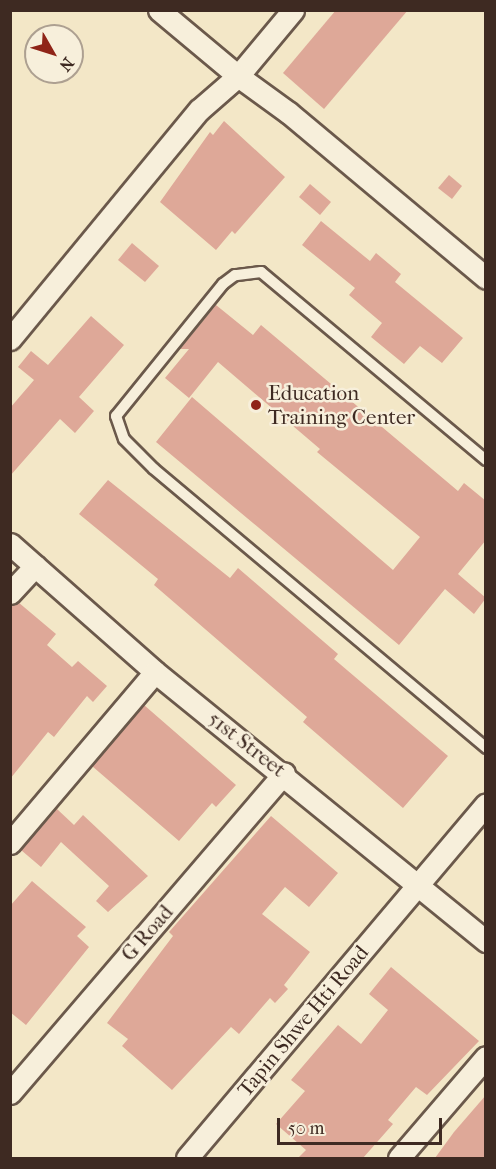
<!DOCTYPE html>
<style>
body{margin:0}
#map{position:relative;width:496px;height:1169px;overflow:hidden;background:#f3e7c7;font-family:"IM FELL French Canon",serif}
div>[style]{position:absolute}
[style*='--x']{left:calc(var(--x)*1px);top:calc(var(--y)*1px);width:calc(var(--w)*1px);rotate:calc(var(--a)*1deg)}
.building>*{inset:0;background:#dea898}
.roads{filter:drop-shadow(2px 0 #6b594b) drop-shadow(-2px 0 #6b594b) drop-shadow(0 2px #6b594b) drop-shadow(0 -2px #6b594b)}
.lane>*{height:10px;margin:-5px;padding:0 5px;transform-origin:5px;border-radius:5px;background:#f7efdb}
.street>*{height:21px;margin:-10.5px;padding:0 10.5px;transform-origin:10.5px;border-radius:10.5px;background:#f7efdb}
.dots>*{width:16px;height:16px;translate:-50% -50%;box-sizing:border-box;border:3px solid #f7efdb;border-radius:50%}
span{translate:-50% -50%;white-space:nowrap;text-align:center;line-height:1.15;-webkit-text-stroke:5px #f7efdb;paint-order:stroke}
.poi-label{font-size:21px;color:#3e2a22}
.left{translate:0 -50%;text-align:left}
.street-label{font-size:21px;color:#3e2a22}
.frame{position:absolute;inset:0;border:12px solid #3e2a22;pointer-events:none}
.north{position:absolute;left:24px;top:24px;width:60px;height:60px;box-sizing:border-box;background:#f7efdb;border:2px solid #ada091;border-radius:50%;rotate:129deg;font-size:16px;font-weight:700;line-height:24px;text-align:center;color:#3e2a22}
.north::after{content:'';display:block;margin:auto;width:21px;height:27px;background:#8f2418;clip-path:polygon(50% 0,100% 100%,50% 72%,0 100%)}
.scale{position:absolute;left:277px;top:1118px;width:165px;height:27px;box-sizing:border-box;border:3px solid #3e2a22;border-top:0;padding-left:8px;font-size:18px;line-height:21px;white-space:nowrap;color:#3e2a22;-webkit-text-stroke:4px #f7efdb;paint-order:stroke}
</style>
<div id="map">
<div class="building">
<div style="clip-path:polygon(336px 10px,408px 10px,324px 109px,283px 73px)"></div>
<div style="clip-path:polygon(224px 121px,285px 177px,235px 234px,232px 231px,216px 250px,160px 202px,210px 132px,213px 135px)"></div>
<div style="clip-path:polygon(449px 175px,462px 186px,452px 199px,438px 188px)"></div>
<div style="clip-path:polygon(310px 184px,331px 202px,320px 215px,299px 197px)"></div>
<div style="clip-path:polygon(321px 221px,370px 261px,376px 253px,401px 274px,395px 282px,463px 338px,442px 363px,420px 346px,404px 364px,371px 337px,382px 323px,349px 295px,355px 288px,302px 245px)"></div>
<div style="clip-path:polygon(132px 243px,159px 266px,145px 282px,118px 260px)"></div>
<div style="clip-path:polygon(216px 305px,253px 335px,261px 325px,458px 491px,464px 483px,486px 501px,486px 540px,458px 574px,486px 598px,474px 614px,445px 589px,399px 645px,156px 442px,192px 397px,393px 570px,420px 537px,317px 452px,320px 449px,218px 362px,189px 398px,165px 378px,189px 349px,180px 349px)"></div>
<div style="clip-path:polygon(91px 316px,124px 345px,79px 397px,94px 411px,75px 433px,60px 419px,10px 476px,10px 408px,34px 380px,18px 367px,31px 351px,48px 365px)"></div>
<div style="clip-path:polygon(108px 480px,230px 578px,238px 568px,338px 654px,334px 659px,448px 756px,403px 808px,303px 722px,307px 717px,154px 585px,158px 579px,79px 514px)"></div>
<div style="clip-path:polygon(18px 602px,56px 634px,47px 645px,72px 667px,78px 661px,107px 686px,93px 702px,87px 696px,54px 737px,48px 732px,10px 779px,10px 605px)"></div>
<div style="clip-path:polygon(144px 705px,236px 785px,216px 807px,212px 803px,179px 841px,92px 766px)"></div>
<div style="clip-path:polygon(57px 809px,74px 825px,83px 815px,148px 876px,108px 912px,96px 901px,109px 886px,61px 842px,41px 867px,21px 850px)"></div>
<div style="clip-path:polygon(271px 816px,338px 873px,309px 907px,285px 887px,262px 914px,310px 952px,284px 985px,288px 989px,275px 1003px,270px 998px,239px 1034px,231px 1027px,172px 1090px,122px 1046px,128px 1039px,107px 1023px,173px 936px,169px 932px)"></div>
<div style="clip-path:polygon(32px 881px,86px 927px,77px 936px,89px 947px,26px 1025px,10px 1012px,10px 906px)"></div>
<div style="clip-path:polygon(391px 967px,479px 1041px,427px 1095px,416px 1087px,388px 1120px,393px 1124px,363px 1158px,298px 1158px,306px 1150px,276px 1124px,305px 1091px,291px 1080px,338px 1025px,361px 1044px,388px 1010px,369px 994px)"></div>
<div style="clip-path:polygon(486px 1095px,486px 1158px,435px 1158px,454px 1132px)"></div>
</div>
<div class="roads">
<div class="lane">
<div style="--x:486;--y:460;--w:293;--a:-140.1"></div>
<div style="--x:261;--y:272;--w:26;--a:173"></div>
<div style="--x:235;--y:275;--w:15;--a:143"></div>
<div style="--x:223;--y:284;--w:170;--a:129"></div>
<div style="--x:116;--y:416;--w:24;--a:71"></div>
<div style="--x:124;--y:439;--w:42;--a:45"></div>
<div style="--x:154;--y:469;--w:434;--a:40"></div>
</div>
<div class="street">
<div style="--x:159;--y:10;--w:103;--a:39.9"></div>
<div style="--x:238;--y:76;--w:86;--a:-50.2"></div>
<div style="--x:10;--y:339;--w:297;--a:-50.5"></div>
<div style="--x:199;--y:110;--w:52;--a:-41.1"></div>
<div style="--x:238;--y:76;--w:63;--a:36"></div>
<div style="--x:289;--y:113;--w:257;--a:39.9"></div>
<div style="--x:10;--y:544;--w:193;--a:41.4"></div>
<div style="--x:155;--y:672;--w:427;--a:39.1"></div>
<div style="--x:10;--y:593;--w:37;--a:-47"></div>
<div style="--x:10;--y:843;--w:224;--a:-49.7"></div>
<div style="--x:10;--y:1093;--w:421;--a:-49.4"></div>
<div style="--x:187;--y:1158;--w:463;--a:-49.8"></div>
<div style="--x:399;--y:1158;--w:133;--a:-49.3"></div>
</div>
</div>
<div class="dots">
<div style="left:256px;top:405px;background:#8f2418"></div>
</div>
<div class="poi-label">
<span class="left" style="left:268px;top:405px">Education<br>Training Center</span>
</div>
<div class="street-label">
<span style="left:247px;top:744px;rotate:38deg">51st Street</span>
<span style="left:147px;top:933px;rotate:-49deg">G Road</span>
<span style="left:303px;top:1021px;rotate:-50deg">Tapin Shwe Hti Road</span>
</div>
<div class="frame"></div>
<div class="north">N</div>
<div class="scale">50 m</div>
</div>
